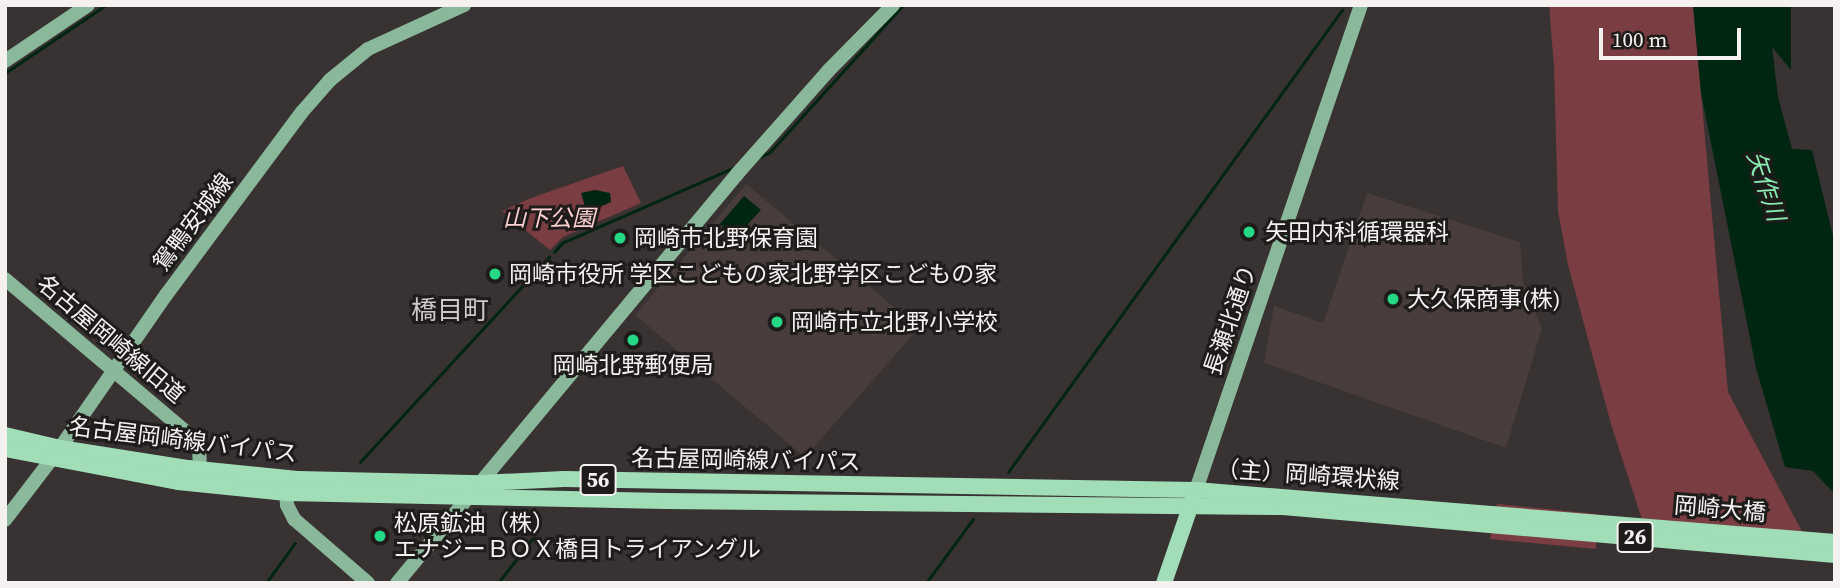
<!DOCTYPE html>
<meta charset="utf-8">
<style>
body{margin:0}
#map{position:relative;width:1840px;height:588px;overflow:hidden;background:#383232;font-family:"Source Serif 4","Noto Sans JP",serif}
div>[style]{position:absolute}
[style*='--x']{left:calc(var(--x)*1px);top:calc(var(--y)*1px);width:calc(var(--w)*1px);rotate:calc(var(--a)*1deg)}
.built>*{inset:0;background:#493c3d}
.green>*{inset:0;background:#7a3d41}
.water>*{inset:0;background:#002511}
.stream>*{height:2.5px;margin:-1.25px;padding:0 1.25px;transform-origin:1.25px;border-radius:1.25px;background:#002511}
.secondary>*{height:14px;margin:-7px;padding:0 7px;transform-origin:7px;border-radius:7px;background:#8ab89a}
.primary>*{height:16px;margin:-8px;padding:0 8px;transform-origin:8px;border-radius:8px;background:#a1ddb7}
.dots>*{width:19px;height:19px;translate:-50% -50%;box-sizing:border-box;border:4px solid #1e1b1b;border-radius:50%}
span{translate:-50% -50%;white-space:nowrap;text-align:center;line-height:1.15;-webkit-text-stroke:6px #1e1b1b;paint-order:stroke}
.shield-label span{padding:2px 5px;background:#1e1b1b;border:2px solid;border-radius:5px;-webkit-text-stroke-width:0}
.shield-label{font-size:21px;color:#f5f1f1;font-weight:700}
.park-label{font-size:23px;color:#fbcecf;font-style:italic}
.street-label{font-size:23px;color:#f5f1f1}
.poi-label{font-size:23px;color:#f5f1f1}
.left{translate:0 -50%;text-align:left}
.water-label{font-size:24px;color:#88ebb0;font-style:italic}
.quarter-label{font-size:26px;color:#cfc8c8}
.frame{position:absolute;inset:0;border:7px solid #f5f1f1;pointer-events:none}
.scale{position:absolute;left:1599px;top:28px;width:142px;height:32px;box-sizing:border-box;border:4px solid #f5f1f1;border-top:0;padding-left:9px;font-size:21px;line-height:24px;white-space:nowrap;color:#f5f1f1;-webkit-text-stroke:5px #1e1b1b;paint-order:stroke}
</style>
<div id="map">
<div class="built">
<div style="clip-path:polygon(746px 184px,919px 328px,805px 457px,635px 315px)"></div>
<div style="clip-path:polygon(1367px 193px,1520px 242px,1523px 282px,1542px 328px,1506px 448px,1264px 363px,1274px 306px,1323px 323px)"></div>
</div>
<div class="green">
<div style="clip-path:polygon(1549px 5px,1693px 5px,1728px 392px,1806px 539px,1645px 529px,1611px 424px,1568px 265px,1558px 211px,1554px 67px)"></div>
<div style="clip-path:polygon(623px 166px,641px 203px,563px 237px,550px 250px,502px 211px,531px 198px)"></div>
<div style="clip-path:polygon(1497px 504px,1597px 514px,1596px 549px,1490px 539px)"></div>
</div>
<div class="water">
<div style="clip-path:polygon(1693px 5px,1791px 5px,1791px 70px,1772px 47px,1778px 97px,1792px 149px,1812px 150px,1835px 244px,1835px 494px,1813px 471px,1785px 467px,1756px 368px,1701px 93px)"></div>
<div style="clip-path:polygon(595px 190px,610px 193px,611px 202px,587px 213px,581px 193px)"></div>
<div style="clip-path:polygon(744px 196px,761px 210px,736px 237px,720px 224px)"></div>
</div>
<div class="stream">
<div style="--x:5;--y:73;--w:122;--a:-34"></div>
<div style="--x:759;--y:157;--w:11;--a:-22"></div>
<div style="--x:769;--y:153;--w:200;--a:-47.8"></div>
<div style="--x:554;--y:252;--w:12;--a:-48"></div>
<div style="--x:562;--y:243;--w:187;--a:-23.7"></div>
<div style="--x:360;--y:462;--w:279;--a:-47.3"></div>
<div style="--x:1008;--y:472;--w:570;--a:-54.14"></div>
<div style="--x:266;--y:583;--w:49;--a:-54.1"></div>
<div style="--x:498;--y:583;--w:56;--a:-52.3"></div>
<div style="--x:926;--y:583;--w:79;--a:-53.7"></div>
</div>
<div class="secondary">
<div style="--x:5;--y:61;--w:100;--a:-34"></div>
<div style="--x:5;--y:279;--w:254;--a:40.2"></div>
<div style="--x:199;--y:443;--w:26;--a:88"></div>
<div style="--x:1196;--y:490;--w:512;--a:-71.21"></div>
<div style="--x:286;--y:493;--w:12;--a:85"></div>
<div style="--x:287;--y:505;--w:16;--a:63"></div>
<div style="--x:294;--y:519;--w:98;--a:40.9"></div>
<div style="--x:5;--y:520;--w:91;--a:-52.6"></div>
<div style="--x:60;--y:448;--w:186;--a:-55.3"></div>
<div style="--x:166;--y:295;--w:228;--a:-53.4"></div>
<div style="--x:302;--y:112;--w:43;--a:-48.8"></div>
<div style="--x:330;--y:80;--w:49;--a:-39.2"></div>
<div style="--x:368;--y:49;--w:106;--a:-24.6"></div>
<div style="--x:397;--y:583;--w:532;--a:-50.26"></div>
<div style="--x:737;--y:174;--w:137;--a:-48.5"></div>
<div style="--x:828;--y:71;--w:93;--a:-45.4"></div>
</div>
<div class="primary">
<div style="--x:5;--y:435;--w:57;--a:13.3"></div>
<div style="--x:60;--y:448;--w:130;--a:8.9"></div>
<div style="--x:188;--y:468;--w:112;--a:5.7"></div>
<div style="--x:299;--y:479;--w:182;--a:1.3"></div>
<div style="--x:481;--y:483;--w:83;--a:-2.8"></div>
<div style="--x:564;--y:479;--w:632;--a:1"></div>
<div style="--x:1196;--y:490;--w:641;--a:4.65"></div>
<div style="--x:5;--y:449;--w:176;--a:10.8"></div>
<div style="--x:178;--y:482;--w:109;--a:5.8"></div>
<div style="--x:286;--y:493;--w:379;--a:1.2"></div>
<div style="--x:665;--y:501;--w:618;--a:0.56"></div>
<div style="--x:1283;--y:507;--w:554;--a:4.97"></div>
<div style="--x:1164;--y:583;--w:89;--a:-71"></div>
</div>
<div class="dots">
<div style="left:1249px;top:232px;background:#25d886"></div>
<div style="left:620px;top:238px;background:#25d886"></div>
<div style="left:495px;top:274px;background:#25d886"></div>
<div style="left:1393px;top:299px;background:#25d886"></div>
<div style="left:777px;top:322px;background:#25d886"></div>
<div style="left:633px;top:340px;background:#25d886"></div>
<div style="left:380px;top:536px;background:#25d886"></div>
</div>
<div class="shield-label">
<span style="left:598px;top:480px">56</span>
<span style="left:1635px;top:537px">26</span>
</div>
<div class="park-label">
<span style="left:549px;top:218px">山下公園</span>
</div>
<div class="street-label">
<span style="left:193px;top:222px;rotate:-53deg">鴛鴨安城線</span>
<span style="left:1230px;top:320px;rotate:-71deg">長瀬北通り</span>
<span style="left:111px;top:339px;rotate:40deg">名古屋岡崎線旧道</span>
<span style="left:183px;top:440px;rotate:7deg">名古屋岡崎線バイパス</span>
<span style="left:746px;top:460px;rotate:1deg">名古屋岡崎線バイパス</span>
<span style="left:1308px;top:475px;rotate:4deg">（主）岡崎環状線</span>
<span style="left:1720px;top:509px;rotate:5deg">岡崎大橋</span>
</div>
<div class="poi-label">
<span class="left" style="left:1265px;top:232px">矢田内科循環器科</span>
<span class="left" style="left:634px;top:238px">岡崎市北野保育園</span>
<span class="left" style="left:509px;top:274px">岡崎市役所 学区こどもの家北野学区こどもの家</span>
<span class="left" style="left:1407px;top:299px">大久保商事(株)</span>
<span class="left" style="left:791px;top:322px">岡崎市立北野小学校</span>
<span style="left:633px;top:365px">岡崎北野郵便局</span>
<span class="left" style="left:394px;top:536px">松原鉱油（株）<br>エナジーＢＯＸ橋目トライアングル</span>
</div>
<div class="water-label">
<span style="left:1766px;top:186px;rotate:72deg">矢作川</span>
</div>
<div class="quarter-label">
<span style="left:450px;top:311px">橋目町</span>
</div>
<div class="frame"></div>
<div class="scale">100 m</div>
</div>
